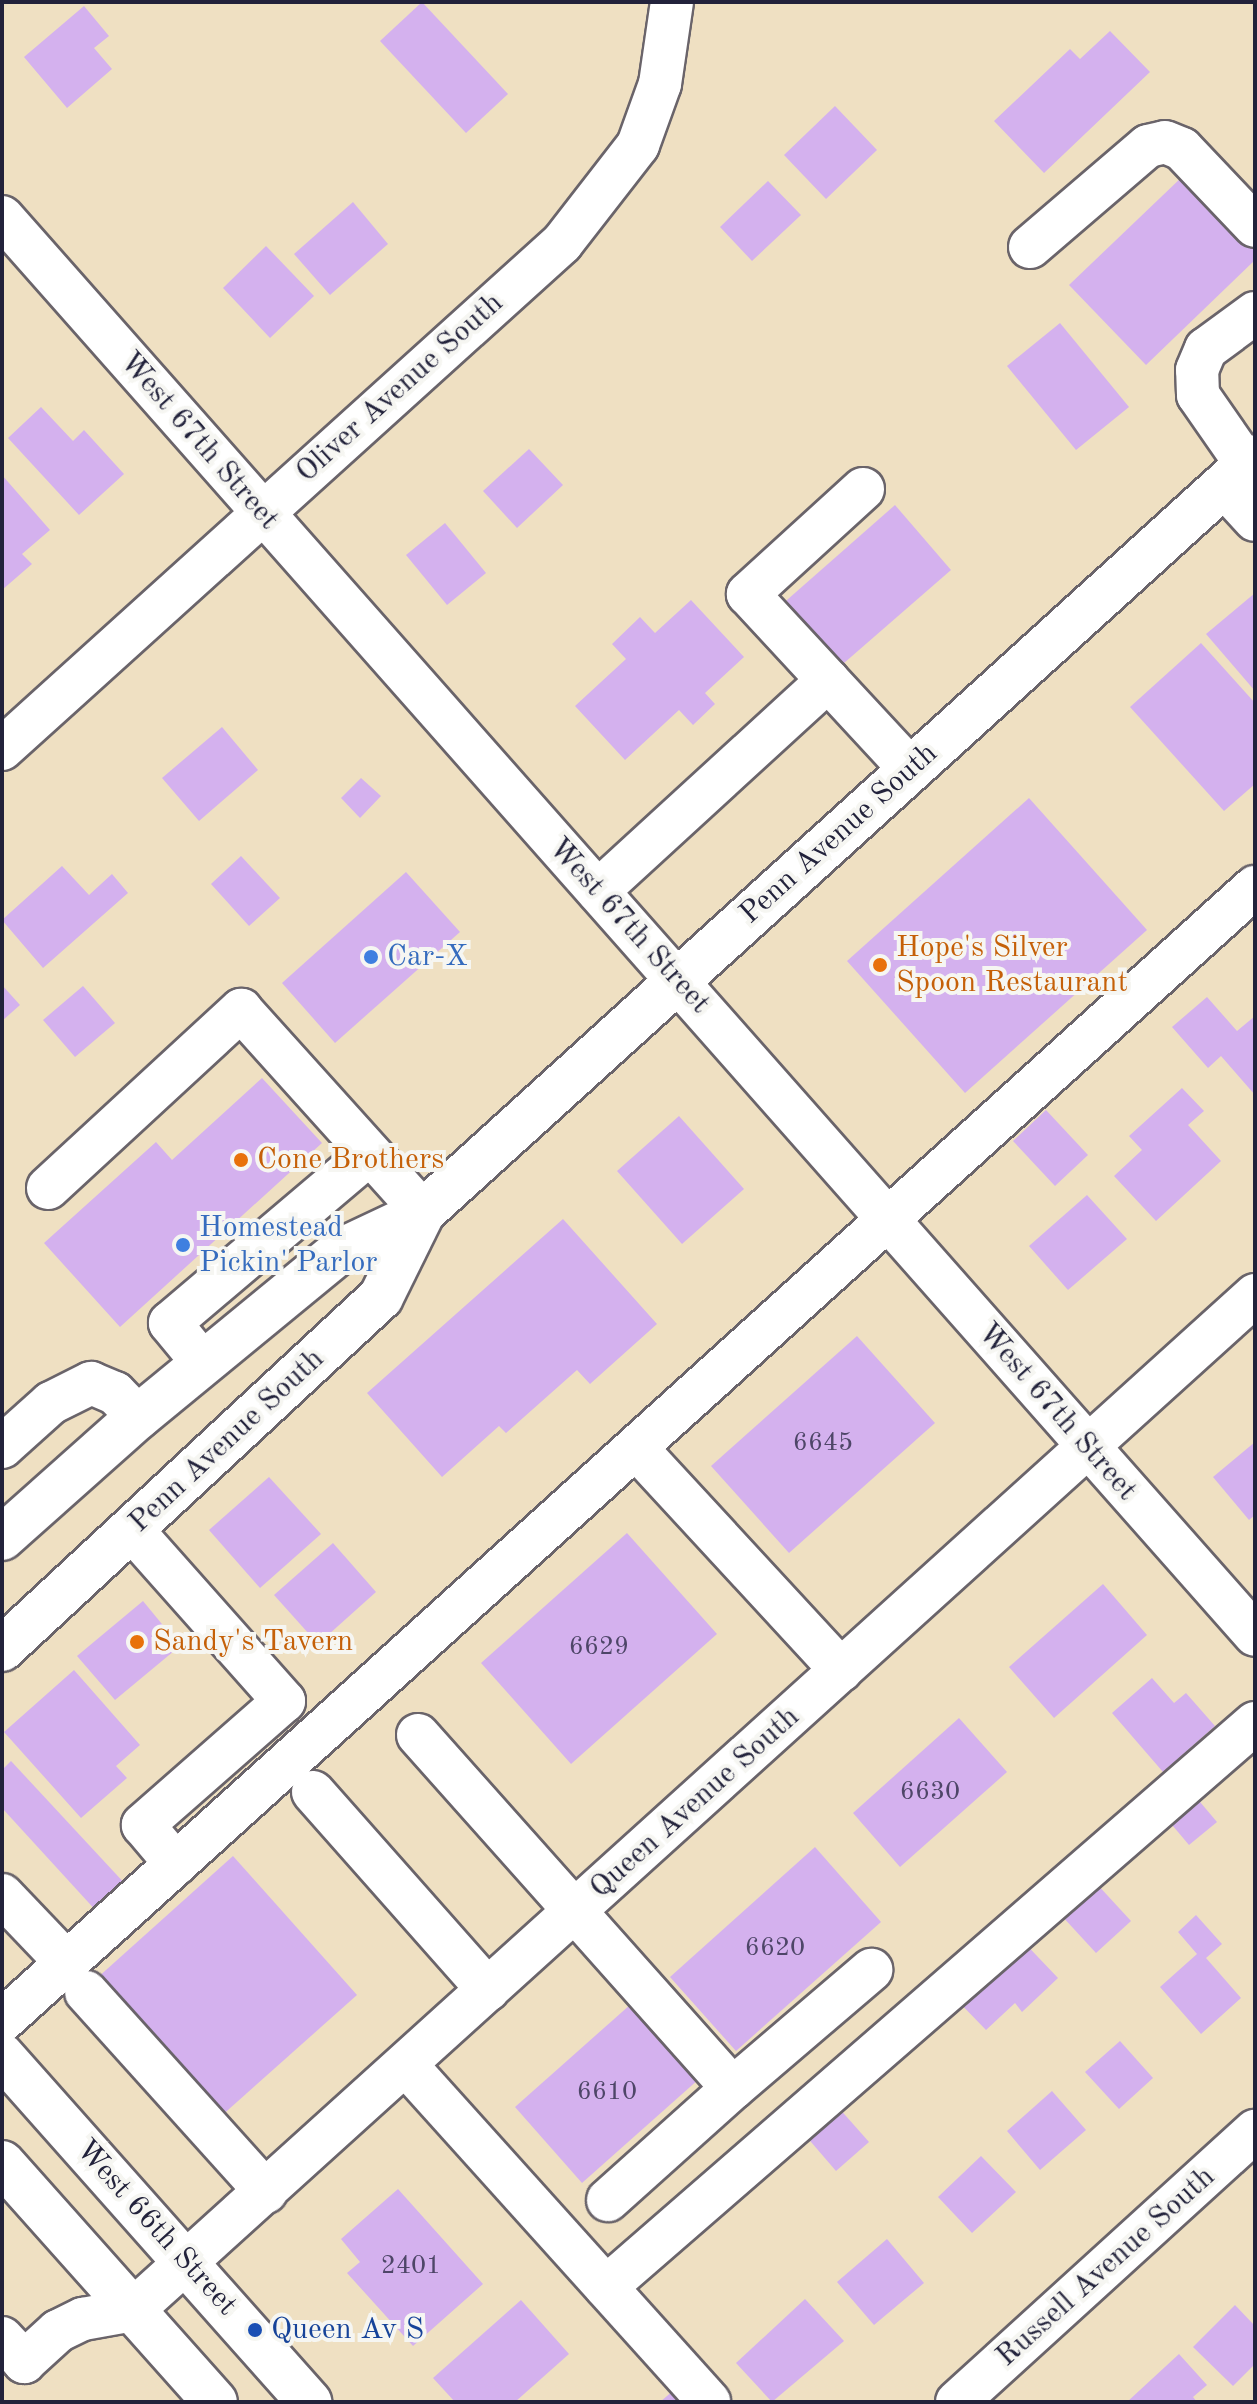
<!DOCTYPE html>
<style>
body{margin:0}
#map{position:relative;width:1257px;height:2404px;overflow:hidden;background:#efe0c2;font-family:"Old Standard TT",serif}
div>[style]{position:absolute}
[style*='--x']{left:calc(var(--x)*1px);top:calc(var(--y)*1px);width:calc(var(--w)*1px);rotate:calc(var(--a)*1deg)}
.building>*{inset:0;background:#d4b1ee}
.roads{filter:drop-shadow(2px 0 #6a646a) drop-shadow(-2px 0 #6a646a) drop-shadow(0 2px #6a646a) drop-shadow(0 -2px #6a646a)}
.minor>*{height:42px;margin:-21px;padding:0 21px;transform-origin:21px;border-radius:21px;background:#fff}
.major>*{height:44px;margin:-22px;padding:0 22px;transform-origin:22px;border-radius:22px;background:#fff}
.dots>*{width:22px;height:22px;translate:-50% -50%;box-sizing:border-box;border:4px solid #f6f6f2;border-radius:50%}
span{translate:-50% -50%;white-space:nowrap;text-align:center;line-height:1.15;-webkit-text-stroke:8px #f6f6f2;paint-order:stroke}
.number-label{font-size:26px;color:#4e4668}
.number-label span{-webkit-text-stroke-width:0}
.street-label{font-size:30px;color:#22223b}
.food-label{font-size:30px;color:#c56008}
.left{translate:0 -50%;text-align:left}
.shop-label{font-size:30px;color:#366cbe}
.transit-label{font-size:30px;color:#164399}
.frame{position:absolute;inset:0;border:4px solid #22223b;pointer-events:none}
</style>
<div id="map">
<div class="building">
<div style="clip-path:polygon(422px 2px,508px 94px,466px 133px,380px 41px)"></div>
<div style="clip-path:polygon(84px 6px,109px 36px,94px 48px,112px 69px,67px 108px,24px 57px)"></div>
<div style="clip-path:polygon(1110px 31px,1150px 72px,1044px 173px,994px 121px,1070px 49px,1080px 59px)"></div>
<div style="clip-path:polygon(835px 106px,877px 150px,826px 199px,784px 155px)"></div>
<div style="clip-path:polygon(1183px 176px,1255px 250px,1255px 260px,1146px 365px,1069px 285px)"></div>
<div style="clip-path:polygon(768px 181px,801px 215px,752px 261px,720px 227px)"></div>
<div style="clip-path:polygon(353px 202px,388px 244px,330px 295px,294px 254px)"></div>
<div style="clip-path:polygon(266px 246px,314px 296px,270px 338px,223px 288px)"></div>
<div style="clip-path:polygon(1060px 323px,1129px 407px,1076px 450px,1007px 366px)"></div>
<div style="clip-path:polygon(41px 407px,73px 441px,84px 430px,124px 474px,79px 515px,8px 438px)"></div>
<div style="clip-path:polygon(529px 449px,563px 485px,517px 528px,483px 491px)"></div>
<div style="clip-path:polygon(2px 475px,50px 530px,22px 554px,32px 564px,2px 590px)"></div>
<div style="clip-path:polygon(895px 505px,951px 570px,836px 670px,779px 607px)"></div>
<div style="clip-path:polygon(445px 523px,486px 573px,447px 605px,406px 555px)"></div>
<div style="clip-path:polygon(1255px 593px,1255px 691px,1206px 634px)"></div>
<div style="clip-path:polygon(691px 600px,744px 657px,705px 693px,715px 704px,693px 725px,679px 710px,625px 760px,575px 706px,626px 659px,612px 644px,640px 617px,655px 633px)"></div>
<div style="clip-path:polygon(1201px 643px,1255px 703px,1255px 784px,1224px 811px,1130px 707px)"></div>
<div style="clip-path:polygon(222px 727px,258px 770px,199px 821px,162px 778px)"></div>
<div style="clip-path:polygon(361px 778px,381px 796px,360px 818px,341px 798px)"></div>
<div style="clip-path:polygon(1029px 798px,1147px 930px,965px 1093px,847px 961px)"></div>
<div style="clip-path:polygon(241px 856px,280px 898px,249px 926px,211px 884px)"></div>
<div style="clip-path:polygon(62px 866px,89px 895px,112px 874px,128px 893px,43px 968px,2px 920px)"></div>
<div style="clip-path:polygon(406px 872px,460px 932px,335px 1043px,282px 983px)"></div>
<div style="clip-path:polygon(2px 985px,20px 1005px,2px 1021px)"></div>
<div style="clip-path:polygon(83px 986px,115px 1023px,75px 1057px,43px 1020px)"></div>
<div style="clip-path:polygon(1207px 997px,1237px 1031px,1255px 1016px,1255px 1095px,1221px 1056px,1208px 1068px,1172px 1027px)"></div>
<div style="clip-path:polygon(262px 1078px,322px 1143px,120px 1327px,44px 1243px,156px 1142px,172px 1160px)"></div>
<div style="clip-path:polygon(1182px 1088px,1204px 1111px,1188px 1125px,1221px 1161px,1156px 1221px,1114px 1176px,1142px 1150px,1129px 1136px)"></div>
<div style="clip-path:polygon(1046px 1110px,1088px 1155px,1055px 1186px,1013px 1141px)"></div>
<div style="clip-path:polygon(679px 1116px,744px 1189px,682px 1244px,617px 1171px)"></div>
<div style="clip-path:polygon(1087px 1195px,1127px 1239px,1068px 1290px,1029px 1246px)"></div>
<div style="clip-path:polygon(563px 1219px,657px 1324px,590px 1384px,577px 1370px,506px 1433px,499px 1426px,442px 1477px,367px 1393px)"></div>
<div style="clip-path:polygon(857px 1336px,935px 1423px,789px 1553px,711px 1466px)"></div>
<div style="clip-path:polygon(1255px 1442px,1255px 1515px,1249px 1520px,1213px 1477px)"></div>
<div style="clip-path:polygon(269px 1477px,321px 1534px,260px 1588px,209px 1530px)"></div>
<div style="clip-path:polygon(627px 1533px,717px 1634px,571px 1764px,481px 1663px)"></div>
<div style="clip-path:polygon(333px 1543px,376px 1592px,318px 1644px,274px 1595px)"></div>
<div style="clip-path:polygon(1103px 1584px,1147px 1635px,1054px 1718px,1009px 1667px)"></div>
<div style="clip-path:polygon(143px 1601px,180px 1646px,115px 1700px,77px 1656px)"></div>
<div style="clip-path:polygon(74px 1670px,140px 1745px,116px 1766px,127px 1778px,81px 1818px,4px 1732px)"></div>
<div style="clip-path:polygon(1152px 1678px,1174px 1703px,1186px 1693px,1215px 1726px,1163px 1772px,1112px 1713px)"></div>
<div style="clip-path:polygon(959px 1718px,1007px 1772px,900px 1867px,853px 1813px)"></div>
<div style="clip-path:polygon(11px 1761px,128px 1887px,99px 1914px,2px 1808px,2px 1770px)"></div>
<div style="clip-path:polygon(1195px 1796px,1217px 1822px,1189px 1845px,1167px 1819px)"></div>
<div style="clip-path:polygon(815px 1847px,881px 1922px,736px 2051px,670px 1977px)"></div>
<div style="clip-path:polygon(233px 1856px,357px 1995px,219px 2118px,96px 1979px)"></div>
<div style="clip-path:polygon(1096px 1883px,1131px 1921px,1096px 1953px,1061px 1915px)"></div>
<div style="clip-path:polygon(1196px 1915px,1222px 1944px,1206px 1958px,1241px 1998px,1201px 2034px,1160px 1987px,1197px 1954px,1178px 1932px)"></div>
<div style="clip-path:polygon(1017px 1935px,1058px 1978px,1022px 2012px,1015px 2003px,986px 2030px,953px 1996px)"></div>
<div style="clip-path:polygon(631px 2004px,699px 2079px,582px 2183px,515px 2107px)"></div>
<div style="clip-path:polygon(1120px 2041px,1153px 2078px,1119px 2109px,1085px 2072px)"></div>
<div style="clip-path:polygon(1052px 2091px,1086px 2130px,1040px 2170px,1007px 2131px)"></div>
<div style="clip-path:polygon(838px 2107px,869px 2142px,836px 2171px,805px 2135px)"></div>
<div style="clip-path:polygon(981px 2156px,1016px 2192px,972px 2233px,938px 2197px)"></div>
<div style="clip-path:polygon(398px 2189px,483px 2284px,413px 2346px,347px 2273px,360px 2262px,341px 2239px)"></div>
<div style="clip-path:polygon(887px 2239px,924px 2283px,874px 2325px,837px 2282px)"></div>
<div style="clip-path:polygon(805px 2299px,844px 2341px,772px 2402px,736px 2363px)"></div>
<div style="clip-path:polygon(521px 2300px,569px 2354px,515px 2402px,455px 2402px,433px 2378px)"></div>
<div style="clip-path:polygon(1235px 2305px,1255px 2326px,1255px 2364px,1233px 2386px,1193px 2347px)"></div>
<div style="clip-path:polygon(1179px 2354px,1207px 2385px,1193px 2397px,1197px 2402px,1127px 2402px)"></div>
<div style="clip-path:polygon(674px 2390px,683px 2402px,660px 2402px)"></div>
</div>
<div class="roads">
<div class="minor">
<div style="--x:2;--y:217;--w:1892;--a:48.53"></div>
<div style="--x:1030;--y:247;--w:155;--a:-40.6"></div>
<div style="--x:1148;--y:146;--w:17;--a:-13"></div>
<div style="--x:1165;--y:142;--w:18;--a:22"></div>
<div style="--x:1182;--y:149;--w:106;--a:46.5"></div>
<div style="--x:1246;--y:464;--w:84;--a:-124.8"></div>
<div style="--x:1198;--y:395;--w:25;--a:-92"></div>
<div style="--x:1197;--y:370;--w:23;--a:-67"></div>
<div style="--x:1206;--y:349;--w:61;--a:-36.3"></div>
<div style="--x:1223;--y:485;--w:47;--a:47.6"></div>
<div style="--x:863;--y:489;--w:156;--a:137.6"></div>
<div style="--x:748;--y:594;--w:238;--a:47.2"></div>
<div style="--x:2;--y:749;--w:755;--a:-42.1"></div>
<div style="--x:562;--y:243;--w:124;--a:-52.2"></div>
<div style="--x:638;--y:145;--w:65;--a:-70.2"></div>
<div style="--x:660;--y:84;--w:83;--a:-81.7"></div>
<div style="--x:598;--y:891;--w:312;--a:-42.5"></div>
<div style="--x:48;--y:1188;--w:263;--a:-42.7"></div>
<div style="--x:241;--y:1010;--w:272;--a:48"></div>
<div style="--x:203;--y:1363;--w:52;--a:-129.5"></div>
<div style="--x:170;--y:1323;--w:261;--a:-40.3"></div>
<div style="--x:2;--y:1447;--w:66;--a:-41.9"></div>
<div style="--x:51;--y:1403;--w:45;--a:-26.6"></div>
<div style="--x:91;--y:1383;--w:26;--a:23"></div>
<div style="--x:115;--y:1393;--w:33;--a:46"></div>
<div style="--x:637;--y:1449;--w:301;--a:47.3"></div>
<div style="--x:132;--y:1530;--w:229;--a:48.4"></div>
<div style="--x:284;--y:1701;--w:188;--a:138.7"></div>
<div style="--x:143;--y:1825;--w:51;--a:49.8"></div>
<div style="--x:418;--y:1735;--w:473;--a:48.3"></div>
<div style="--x:733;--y:2088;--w:168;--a:138.1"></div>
<div style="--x:313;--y:1792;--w:264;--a:48.5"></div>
<div style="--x:2;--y:1895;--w:94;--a:46.3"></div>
<div style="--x:86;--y:1992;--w:269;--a:48"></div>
<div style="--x:2;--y:2021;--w:1690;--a:-42.15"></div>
<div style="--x:406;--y:2065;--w:453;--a:48"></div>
<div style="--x:733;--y:2088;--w:182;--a:-40.5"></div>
<div style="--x:606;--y:2287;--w:860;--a:-40.99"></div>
<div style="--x:2;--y:2338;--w:33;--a:47"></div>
<div style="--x:24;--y:2362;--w:46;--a:-42.4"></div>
<div style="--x:58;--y:2331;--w:28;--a:-26"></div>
<div style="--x:83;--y:2319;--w:51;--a:-10.2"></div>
<div style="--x:133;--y:2310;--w:1513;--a:-42.13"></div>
<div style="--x:957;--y:2402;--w:403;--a:-42.3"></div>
</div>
<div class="major">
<div style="--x:2;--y:1538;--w:182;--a:-41.7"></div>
<div style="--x:138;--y:1417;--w:261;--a:-39.4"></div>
<div style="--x:340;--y:1251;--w:92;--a:-25.2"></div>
<div style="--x:423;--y:1212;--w:1123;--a:-42.22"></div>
<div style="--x:2;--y:1649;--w:517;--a:-42.88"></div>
<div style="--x:381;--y:1297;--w:95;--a:-63.7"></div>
<div style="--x:2;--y:2056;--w:463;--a:48.4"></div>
<div style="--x:2;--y:2163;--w:320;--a:48.3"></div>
</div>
</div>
<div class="dots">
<div style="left:371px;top:957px;background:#3f7fe0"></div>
<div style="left:880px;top:965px;background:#e8710a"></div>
<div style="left:241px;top:1160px;background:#e8710a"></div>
<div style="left:183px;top:1245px;background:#3f7fe0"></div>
<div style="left:137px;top:1642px;background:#e8710a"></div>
<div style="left:255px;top:2330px;background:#1a4fb4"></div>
</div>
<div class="number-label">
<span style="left:823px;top:1444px">6645</span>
<span style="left:599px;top:1648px">6629</span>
<span style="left:930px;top:1793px">6630</span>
<span style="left:775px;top:1949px">6620</span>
<span style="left:607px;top:2093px">6610</span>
<span style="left:411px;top:2267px">2401</span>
</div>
<div class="street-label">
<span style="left:400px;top:388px;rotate:-42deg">Oliver Avenue South</span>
<span style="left:199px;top:441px;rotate:49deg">West 67th Street</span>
<span style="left:839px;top:834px;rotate:-42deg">Penn Avenue South</span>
<span style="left:629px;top:926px;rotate:48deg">West 67th Street</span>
<span style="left:1057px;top:1412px;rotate:49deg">West 67th Street</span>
<span style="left:227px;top:1441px;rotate:-43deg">Penn Avenue South</span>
<span style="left:695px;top:1803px;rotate:-42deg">Queen Avenue South</span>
<span style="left:156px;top:2228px;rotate:48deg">West 66th Street</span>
<span style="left:1106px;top:2267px;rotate:-42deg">Russell Avenue South</span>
</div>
<div class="food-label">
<span class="left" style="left:896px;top:965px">Hope's Silver<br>Spoon Restaurant</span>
<span class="left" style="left:257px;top:1160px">Cone Brothers</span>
<span class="left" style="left:153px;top:1642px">Sandy's Tavern</span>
</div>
<div class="shop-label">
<span class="left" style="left:387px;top:957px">Car-X</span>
<span class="left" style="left:199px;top:1245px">Homestead<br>Pickin' Parlor</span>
</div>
<div class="transit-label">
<span class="left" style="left:271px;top:2330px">Queen Av S</span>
</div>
<div class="frame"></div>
</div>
